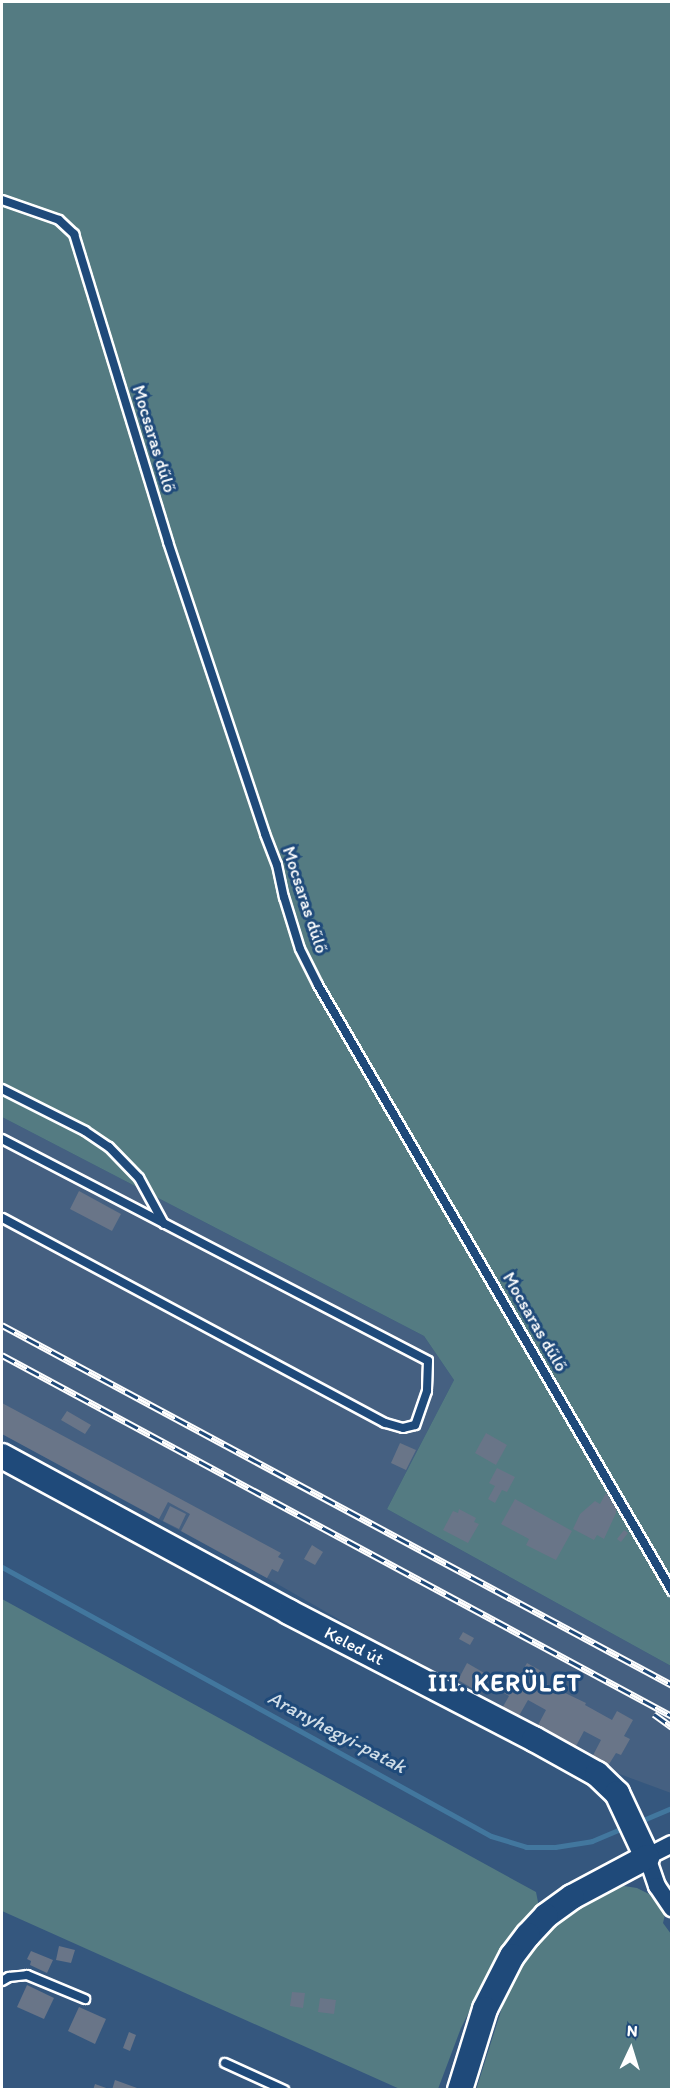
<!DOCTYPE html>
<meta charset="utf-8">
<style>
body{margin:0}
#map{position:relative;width:673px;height:2091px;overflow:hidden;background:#35577e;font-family:Itim,sans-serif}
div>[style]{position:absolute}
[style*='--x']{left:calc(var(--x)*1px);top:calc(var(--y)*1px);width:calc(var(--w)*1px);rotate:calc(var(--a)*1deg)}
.built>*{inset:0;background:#456081}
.green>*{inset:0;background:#547b82}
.stream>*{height:5px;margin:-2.5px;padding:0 2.5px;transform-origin:2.5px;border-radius:2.5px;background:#42779e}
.building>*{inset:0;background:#697588}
.roads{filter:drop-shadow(2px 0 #fff) drop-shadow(-2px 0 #fff) drop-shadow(0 2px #fff) drop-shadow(0 -2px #fff)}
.lane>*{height:8px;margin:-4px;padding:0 4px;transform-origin:4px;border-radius:4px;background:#1f4a7a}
.street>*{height:16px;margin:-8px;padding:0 8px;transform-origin:8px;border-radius:8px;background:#1f4a7a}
.secondary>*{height:24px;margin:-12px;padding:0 12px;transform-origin:12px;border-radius:12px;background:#1f4a7a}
.rail>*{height:7px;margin-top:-3.5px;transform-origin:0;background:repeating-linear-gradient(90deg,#1f4a7a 0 14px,#fff 0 28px);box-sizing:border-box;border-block:2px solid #fff}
span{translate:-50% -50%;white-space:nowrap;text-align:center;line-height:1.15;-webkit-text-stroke:6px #1f4a7a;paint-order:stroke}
.street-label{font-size:18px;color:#fff}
.water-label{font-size:20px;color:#d0dde7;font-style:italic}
.district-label{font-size:24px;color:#fff;font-weight:700;letter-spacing:1.5px}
.frame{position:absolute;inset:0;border:3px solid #fff;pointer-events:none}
.north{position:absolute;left:601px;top:2019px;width:60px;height:60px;-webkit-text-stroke:4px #1f4a7a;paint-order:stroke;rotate:4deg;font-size:16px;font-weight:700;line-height:24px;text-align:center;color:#fff}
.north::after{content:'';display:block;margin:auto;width:21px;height:27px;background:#fff;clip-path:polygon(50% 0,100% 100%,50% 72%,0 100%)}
</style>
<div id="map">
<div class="built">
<div style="clip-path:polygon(2px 1117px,424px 1336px,454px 1380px,387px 1509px,671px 1666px,671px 1793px,606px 1769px,500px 1712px,267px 1578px,2px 1434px)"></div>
</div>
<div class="green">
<div style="clip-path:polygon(2px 2px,671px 2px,671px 1666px,387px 1509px,454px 1380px,424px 1336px,2px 1117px)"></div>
<div style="clip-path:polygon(2px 1599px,536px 1892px,540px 1912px,496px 1958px,461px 2028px,438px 2089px,402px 2090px,2px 1911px)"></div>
<div style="clip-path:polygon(624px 1886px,637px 1888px,649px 1894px,665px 1915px,663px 1923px,671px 1934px,671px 2089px,476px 2090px,505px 1998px,519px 1969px,556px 1922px,593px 1896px)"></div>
</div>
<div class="stream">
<div style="--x:2;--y:1567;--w:558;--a:28.82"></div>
<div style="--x:491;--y:1836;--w:37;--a:17"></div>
<div style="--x:526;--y:1847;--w:29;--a:0"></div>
<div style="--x:555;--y:1847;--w:37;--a:-9"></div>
<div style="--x:592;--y:1841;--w:36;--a:-23"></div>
<div style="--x:636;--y:1823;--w:39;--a:-23"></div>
</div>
<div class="building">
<div style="clip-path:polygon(79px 1191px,121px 1214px,112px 1231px,70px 1209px)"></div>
<div style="clip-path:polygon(2px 1403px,281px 1553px,278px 1557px,284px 1560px,278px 1572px,272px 1569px,267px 1578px,181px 1531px,190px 1514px,168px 1502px,159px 1519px,2px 1434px)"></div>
<div style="clip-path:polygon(67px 1411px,91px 1425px,85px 1434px,61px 1420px)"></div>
<div style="clip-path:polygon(486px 1433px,507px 1445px,496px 1465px,475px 1453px)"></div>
<div style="clip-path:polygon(400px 1443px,416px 1450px,406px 1470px,391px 1463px)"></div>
<div style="clip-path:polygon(497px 1468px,515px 1477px,507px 1492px,502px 1490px,495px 1503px,488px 1499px,495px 1486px,489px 1483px)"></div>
<div style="clip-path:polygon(606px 1493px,616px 1508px,616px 1513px,604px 1539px,597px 1535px,594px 1540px,573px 1529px,580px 1514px,595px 1501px,600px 1504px)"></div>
<div style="clip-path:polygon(515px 1499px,572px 1531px,556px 1560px,526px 1545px,529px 1539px,501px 1524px)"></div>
<div style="clip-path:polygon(170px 1506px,186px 1514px,179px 1529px,163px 1521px)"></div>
<div style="clip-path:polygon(459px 1509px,476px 1518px,474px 1522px,479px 1524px,468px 1543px,443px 1530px,453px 1511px,458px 1513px)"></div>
<div style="clip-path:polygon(624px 1530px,628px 1533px,621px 1542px,617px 1539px)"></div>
<div style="clip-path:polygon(312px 1545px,323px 1552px,315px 1565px,304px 1559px)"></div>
<div style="clip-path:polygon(463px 1632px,474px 1638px,470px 1645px,459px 1639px)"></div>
<div style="clip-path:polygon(467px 1663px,486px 1674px,477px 1691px,458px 1680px)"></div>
<div style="clip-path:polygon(527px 1663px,543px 1672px,538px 1680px,586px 1703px,585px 1705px,612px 1720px,617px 1711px,633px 1720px,624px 1736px,630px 1739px,621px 1755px,616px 1753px,606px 1769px,590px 1761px,601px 1740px,584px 1731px,575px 1748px,565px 1742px,564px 1745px,537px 1727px,546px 1710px,528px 1700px,516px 1721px,500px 1712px,509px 1696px,504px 1693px,513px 1677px,518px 1679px)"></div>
<div style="clip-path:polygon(59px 1946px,75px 1950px,71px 1963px,56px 1960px)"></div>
<div style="clip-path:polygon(31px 1951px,53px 1960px,47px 1973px,30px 1965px,31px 1961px,27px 1959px)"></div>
<div style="clip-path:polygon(27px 1985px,54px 1998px,44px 2019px,17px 2007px)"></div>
<div style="clip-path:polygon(292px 1992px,305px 1993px,303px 2008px,290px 2006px)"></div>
<div style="clip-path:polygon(320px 1998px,336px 2000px,334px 2014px,318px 2012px)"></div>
<div style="clip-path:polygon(79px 2007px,106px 2019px,95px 2044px,68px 2031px)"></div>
<div style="clip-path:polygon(129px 2032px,136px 2035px,130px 2051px,123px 2048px)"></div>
<div style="clip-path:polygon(115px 2080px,137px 2088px,137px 2090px,112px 2090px)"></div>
<div style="clip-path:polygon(95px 2084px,109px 2089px,109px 2090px,93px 2090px)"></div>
</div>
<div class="roads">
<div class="lane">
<div style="--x:2;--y:200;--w:60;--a:19.3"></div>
<div style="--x:59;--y:220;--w:21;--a:43"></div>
<div style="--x:74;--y:234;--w:322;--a:73"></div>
<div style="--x:168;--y:542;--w:308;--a:71.6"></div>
<div style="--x:265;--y:834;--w:33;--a:69"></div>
<div style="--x:277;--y:865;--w:33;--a:78"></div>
<div style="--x:284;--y:897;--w:54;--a:72.9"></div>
<div style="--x:300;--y:949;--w:40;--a:63.4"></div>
<div style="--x:318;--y:985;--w:702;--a:59.71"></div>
<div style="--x:2;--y:1089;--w:93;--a:26.8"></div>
<div style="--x:85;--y:1131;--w:29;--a:34"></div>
<div style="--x:109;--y:1147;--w:43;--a:45.9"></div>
<div style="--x:139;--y:1178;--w:52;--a:61.5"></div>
<div style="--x:2;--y:1139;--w:480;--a:27.5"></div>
<div style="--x:428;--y:1361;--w:30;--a:92"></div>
<div style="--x:427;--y:1391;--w:36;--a:109"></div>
<div style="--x:415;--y:1425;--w:12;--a:166"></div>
<div style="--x:403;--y:1428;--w:19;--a:-164"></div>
<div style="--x:385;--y:1423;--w:434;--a:-151.8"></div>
<div style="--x:2;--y:1981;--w:8;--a:-30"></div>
<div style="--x:9;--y:1977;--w:18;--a:-6"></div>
<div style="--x:27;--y:1975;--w:63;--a:22.5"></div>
<div style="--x:225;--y:2063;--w:65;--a:24.6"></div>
</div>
<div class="street">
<div style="--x:672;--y:1844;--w:28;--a:153"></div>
<div style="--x:647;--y:1857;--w:31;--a:71"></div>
<div style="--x:657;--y:1886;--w:27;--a:56"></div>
</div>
<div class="secondary">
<div style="--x:2;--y:1456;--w:327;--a:28.5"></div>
<div style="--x:289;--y:1612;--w:276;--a:27.4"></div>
<div style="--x:534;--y:1739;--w:72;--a:29.1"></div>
<div style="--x:597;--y:1774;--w:28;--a:44"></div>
<div style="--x:617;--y:1793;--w:71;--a:64.9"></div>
<div style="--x:647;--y:1857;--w:85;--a:151.9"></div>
<div style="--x:572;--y:1897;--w:32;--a:144"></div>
<div style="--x:546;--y:1916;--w:26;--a:133"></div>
<div style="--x:528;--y:1935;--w:26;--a:127"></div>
<div style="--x:512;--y:1956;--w:59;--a:117"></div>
<div style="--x:485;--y:2009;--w:85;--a:107.2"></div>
</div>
</div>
<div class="rail">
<div style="--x:2;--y:1325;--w:761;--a:28.25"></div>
<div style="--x:2;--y:1355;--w:761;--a:28.32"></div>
<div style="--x:654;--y:1714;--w:22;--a:36"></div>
</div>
<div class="street-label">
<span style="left:154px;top:439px;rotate:73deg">Mocsaras dűlő</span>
<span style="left:305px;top:900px;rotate:72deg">Mocsaras dűlő</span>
<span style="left:535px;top:1322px;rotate:60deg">Mocsaras dűlő</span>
<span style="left:354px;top:1646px;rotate:27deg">Keled út</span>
</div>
<div class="water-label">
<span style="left:337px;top:1732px;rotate:28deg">Aranyhegyi-patak</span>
</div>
<div class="district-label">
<span style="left:505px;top:1683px">III. KERÜLET</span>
</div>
<div class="frame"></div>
<div class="north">N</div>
</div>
